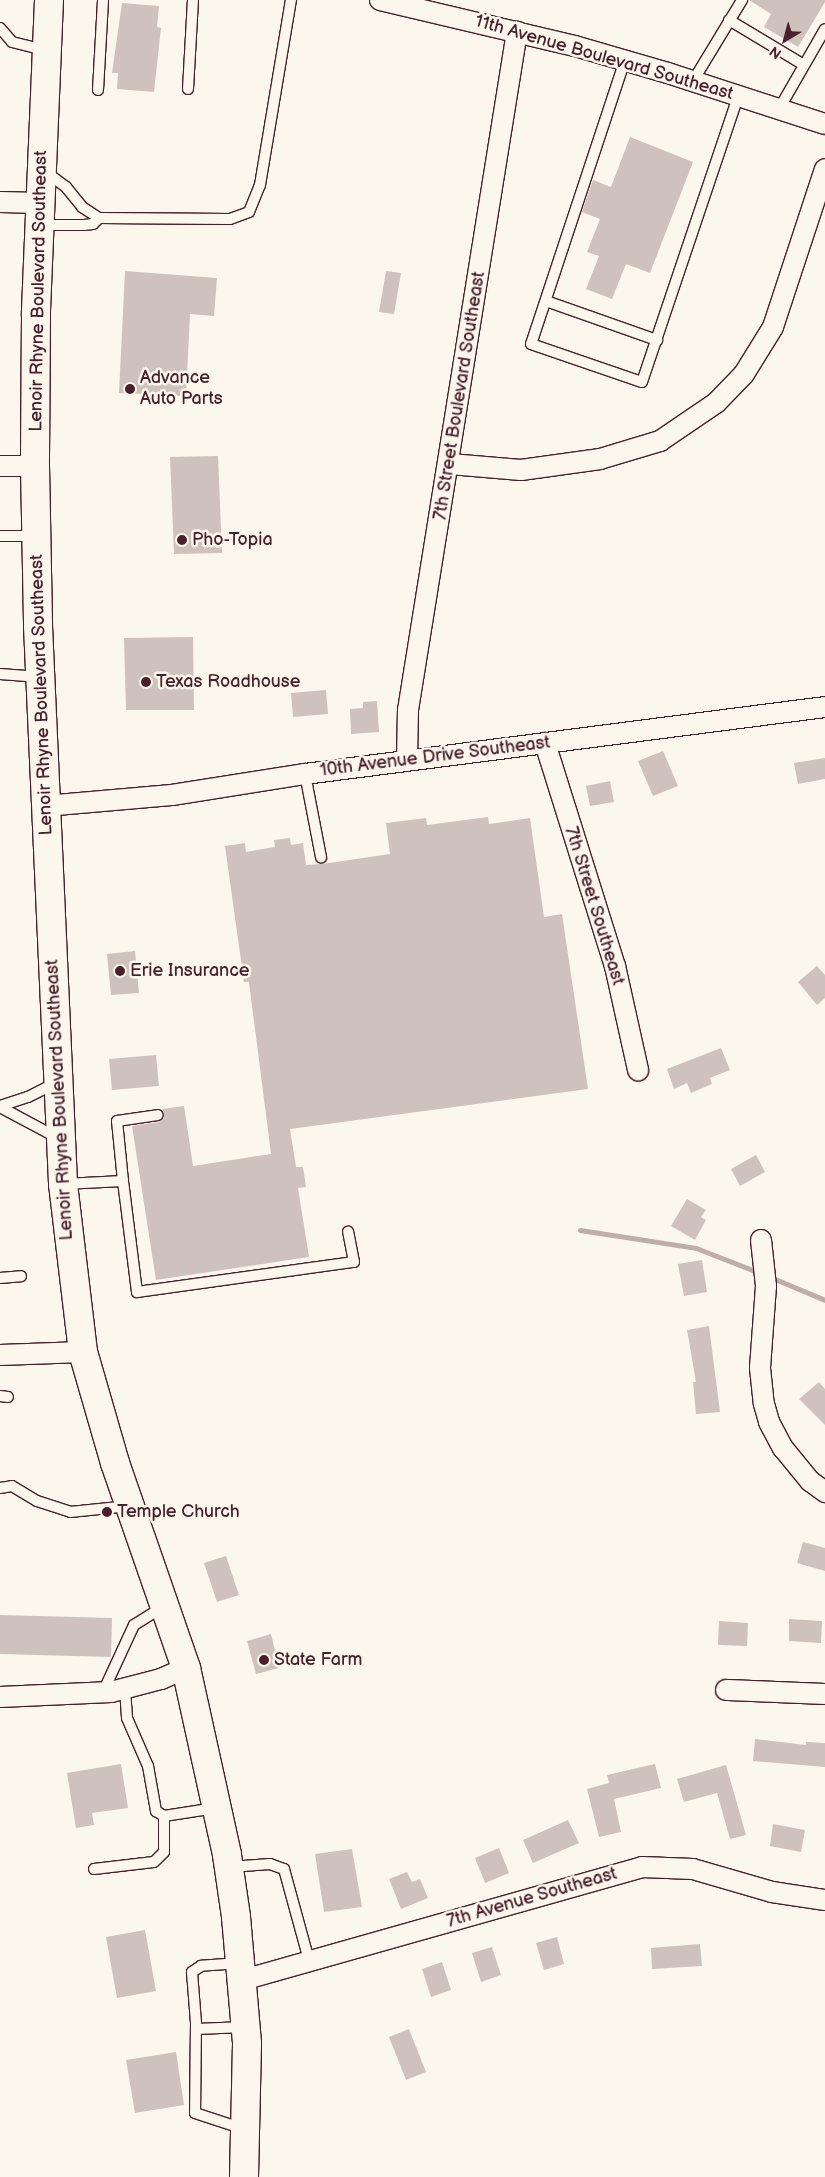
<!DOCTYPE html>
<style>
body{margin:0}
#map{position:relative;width:825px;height:2177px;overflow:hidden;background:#fbf7ec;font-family:"Balsamiq Sans",sans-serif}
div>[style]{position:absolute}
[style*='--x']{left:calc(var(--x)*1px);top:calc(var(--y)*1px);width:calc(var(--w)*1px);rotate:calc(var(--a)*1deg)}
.stream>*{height:5px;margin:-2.5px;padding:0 2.5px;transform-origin:2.5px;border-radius:2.5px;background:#bfadaa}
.building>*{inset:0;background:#cfc2bc}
.roads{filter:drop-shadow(1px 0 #4a1f2b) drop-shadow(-1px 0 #4a1f2b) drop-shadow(0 1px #4a1f2b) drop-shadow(0 -1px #4a1f2b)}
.lane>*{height:10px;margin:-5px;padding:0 5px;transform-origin:5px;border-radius:5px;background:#fbf7ec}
.street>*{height:20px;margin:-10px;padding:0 10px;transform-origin:10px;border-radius:10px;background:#fbf7ec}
.secondary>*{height:28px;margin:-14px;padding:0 14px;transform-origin:14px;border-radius:14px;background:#fbf7ec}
.dots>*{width:14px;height:14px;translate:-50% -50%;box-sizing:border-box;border:2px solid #fbf7ec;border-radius:50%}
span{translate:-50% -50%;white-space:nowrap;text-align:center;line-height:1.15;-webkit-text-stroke:5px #fbf7ec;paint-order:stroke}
.street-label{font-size:18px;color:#4a1f2b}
.poi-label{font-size:18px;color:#4a1f2b}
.left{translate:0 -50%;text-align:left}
.north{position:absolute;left:760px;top:15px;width:50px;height:50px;-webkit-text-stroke:4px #fbf7ec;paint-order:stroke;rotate:217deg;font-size:14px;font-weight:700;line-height:20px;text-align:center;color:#4a1f2b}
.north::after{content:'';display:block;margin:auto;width:18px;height:22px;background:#4a1f2b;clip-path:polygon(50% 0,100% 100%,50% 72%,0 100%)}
</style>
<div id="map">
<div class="stream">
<div style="--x:580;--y:1230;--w:117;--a:8.8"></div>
<div style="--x:696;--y:1248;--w:69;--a:21.3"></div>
<div style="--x:770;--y:1277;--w:60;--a:22.7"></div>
</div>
<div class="building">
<div style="clip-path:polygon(749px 0,825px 0,825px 2px,798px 47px,764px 27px,771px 14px)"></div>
<div style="clip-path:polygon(122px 3px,159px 6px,157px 27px,161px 28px,154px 92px,117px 89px,118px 73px,112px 73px)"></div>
<div style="clip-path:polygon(630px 137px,693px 162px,650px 273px,626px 264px,612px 299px,586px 289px,599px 256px,587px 252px,600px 219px,582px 212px,593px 180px,611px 187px)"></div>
<div style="clip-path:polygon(125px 271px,217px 278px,214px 316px,190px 314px,186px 396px,119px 393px)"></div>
<div style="clip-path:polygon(386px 271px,401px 273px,394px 314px,379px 312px)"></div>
<div style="clip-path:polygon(218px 456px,222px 553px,174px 554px,170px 457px)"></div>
<div style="clip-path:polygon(193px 637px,194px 710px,126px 710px,124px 638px)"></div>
<div style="clip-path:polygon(326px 690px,328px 714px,293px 717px,291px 693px)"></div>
<div style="clip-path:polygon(377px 701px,379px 732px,351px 734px,350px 709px,363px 708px,363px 702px)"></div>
<div style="clip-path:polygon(663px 751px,678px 786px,653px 796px,638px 761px)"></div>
<div style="clip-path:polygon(825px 758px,825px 779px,798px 784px,794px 763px)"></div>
<div style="clip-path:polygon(610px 781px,614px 802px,590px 806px,586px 786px)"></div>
<div style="clip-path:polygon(488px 817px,489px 824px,530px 818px,544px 917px,562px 914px,588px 1089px,290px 1129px,296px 1167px,303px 1167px,306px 1187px,298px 1188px,309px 1257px,156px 1280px,132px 1126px,159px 1122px,164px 1118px,163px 1109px,184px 1106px,193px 1166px,271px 1154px,249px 982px,244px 982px,225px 846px,245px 843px,246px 852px,275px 847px,274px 840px,290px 838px,291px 845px,303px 843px,306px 865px,322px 864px,390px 854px,386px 823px,426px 818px,427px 825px)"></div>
<div style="clip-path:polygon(135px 951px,139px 993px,111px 995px,107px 954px)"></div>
<div style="clip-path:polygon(817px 966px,825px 975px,825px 998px,817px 1005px,798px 982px)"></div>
<div style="clip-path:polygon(721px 1048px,730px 1070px,710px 1078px,712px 1084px,691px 1093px,687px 1083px,674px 1089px,667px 1069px)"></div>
<div style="clip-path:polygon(156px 1055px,159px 1086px,112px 1090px,109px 1059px)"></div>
<div style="clip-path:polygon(756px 1155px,765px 1172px,740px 1186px,731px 1169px)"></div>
<div style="clip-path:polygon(687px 1199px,706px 1210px,701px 1217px,706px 1220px,695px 1240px,671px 1226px)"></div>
<div style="clip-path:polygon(702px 1260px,707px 1292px,684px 1296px,678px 1264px)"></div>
<div style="clip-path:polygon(709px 1326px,720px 1412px,696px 1414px,693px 1382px,696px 1382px,687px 1330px)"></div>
<div style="clip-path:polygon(819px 1382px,825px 1389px,825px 1425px,799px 1399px)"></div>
<div style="clip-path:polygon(803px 1542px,825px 1548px,825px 1571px,797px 1563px)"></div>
<div style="clip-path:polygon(226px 1556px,239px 1595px,217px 1602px,204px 1563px)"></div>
<div style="clip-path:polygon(0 1615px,112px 1618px,111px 1657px,0 1654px)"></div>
<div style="clip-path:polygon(789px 1619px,822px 1621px,821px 1643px,789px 1641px)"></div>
<div style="clip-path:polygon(719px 1621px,748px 1623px,747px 1646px,718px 1645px)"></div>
<div style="clip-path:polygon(271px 1634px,279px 1668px,256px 1674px,247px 1641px)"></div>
<div style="clip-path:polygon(755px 1739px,806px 1745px,806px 1742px,825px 1743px,825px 1767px,753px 1761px)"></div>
<div style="clip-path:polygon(121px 1764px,128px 1808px,92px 1813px,94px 1825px,76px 1828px,67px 1773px)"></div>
<div style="clip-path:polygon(655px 1764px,661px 1788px,614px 1799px,621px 1832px,599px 1837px,587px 1789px,609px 1783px,607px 1775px)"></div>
<div style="clip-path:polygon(726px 1765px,746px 1835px,730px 1839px,717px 1793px,684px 1802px,677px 1779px)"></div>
<div style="clip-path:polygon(568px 1820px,579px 1843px,533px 1863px,523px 1840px)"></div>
<div style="clip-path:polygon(773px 1824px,805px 1830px,801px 1852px,770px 1846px)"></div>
<div style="clip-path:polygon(499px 1848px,509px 1873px,485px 1883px,475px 1858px)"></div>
<div style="clip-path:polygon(352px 1849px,362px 1907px,324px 1912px,315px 1854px)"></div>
<div style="clip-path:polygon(407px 1872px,412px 1882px,420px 1879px,428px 1898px,401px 1909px,389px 1879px)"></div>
<div style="clip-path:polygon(145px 1930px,156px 1991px,117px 1998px,106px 1937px)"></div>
<div style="clip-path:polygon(557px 1937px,564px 1964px,544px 1970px,536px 1943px)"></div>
<div style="clip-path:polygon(700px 1944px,702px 1966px,652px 1969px,651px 1948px)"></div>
<div style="clip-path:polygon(492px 1947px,501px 1975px,481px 1982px,472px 1953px)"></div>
<div style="clip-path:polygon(442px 1962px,451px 1990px,431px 1997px,422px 1969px)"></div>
<div style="clip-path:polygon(409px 2029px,426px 2072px,406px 2080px,389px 2037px)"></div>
<div style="clip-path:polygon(176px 2052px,184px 2105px,135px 2113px,126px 2060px)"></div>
</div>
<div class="roads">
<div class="lane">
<div style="--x:729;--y:20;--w:87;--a:31"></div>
<div style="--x:0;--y:28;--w:18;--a:49"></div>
<div style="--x:12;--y:42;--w:34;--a:14"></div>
<div style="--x:625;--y:60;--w:299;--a:108.3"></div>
<div style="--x:531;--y:344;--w:117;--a:18.9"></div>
<div style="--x:642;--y:382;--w:302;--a:-71.4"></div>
<div style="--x:693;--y:81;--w:95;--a:-58.8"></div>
<div style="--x:188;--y:89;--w:89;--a:-86.8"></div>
<div style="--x:98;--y:90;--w:90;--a:-86.8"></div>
<div style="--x:779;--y:109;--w:92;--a:-60.1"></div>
<div style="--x:46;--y:172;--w:25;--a:37"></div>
<div style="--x:66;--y:187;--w:26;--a:51"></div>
<div style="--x:82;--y:207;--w:20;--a:33"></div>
<div style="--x:99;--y:218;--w:131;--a:0.4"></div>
<div style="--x:230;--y:219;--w:20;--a:-20"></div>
<div style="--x:249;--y:212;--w:29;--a:-68"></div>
<div style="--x:260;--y:185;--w:188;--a:-80.5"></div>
<div style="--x:40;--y:225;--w:44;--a:0"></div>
<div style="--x:84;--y:225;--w:9;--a:-6"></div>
<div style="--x:93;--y:224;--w:8;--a:-45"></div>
<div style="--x:546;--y:301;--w:118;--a:19.4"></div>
<div style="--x:0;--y:536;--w:35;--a:0"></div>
<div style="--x:0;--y:674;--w:40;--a:4.3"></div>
<div style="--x:305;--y:774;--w:85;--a:79.1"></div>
<div style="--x:0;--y:1106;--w:29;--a:-18"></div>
<div style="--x:28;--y:1097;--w:31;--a:-27"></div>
<div style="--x:0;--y:1107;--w:66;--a:28.1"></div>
<div style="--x:123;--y:1181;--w:60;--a:-95.7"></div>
<div style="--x:117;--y:1121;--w:41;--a:-8.3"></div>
<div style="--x:64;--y:1184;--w:59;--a:-2.9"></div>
<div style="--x:123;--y:1181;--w:112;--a:82.8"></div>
<div style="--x:137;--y:1292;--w:219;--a:-7.9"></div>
<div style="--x:354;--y:1262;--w:31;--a:-101"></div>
<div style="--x:0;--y:1278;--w:21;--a:-5"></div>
<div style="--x:0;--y:1396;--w:8;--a:7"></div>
<div style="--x:0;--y:1488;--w:12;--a:-9"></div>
<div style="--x:12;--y:1486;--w:29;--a:31"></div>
<div style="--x:37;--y:1501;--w:35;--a:18"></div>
<div style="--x:70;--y:1512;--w:59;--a:-5.8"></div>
<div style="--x:125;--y:1689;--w:29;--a:86"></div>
<div style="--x:127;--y:1718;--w:52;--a:66.4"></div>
<div style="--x:148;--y:1766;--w:46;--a:79.9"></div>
<div style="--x:156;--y:1811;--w:9;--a:32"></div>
<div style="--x:164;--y:1816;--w:52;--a:-8.9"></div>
<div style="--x:103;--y:1692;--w:74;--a:-65.2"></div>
<div style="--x:134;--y:1625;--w:34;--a:-32"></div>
<div style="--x:230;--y:1867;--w:40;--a:-4.3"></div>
<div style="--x:270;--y:1864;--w:15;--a:20"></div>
<div style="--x:284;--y:1869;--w:98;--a:74.7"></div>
<div style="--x:94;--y:1869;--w:60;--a:-6.7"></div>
<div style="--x:154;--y:1862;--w:14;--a:-45"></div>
<div style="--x:164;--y:1852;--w:36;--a:-90"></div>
<div style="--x:240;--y:1963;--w:39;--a:176"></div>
<div style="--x:201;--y:1966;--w:11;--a:146"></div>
<div style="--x:192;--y:1972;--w:51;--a:85.5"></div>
<div style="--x:196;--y:2023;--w:90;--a:90.6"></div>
<div style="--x:195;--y:2113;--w:52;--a:18.1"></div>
<div style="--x:196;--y:2029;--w:49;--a:-2.3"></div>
</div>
<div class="street">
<div style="--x:380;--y:0;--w:200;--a:13.3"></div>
<div style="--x:575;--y:46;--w:97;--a:16.2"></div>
<div style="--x:668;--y:73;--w:165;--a:18"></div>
<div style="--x:0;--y:202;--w:40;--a:1.4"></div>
<div style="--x:450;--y:464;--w:71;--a:4.8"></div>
<div style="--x:521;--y:470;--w:80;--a:-7.9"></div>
<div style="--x:600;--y:459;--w:63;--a:-16.7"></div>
<div style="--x:660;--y:441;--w:68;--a:-34.2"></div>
<div style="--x:716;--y:403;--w:40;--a:-46"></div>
<div style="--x:744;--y:374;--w:55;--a:-58.3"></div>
<div style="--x:773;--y:327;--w:166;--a:-71.8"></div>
<div style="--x:0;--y:466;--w:35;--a:0"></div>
<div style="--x:545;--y:743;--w:234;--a:72.6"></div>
<div style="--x:615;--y:966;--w:107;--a:77.5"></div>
<div style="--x:407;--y:761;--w:51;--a:-88.9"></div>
<div style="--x:408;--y:710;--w:687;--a:-80.87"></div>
<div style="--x:45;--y:806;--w:127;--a:-5"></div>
<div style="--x:172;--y:795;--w:135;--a:-9"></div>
<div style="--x:305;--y:774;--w:524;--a:-7.34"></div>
<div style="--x:761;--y:1240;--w:46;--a:83.8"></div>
<div style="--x:766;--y:1286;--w:82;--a:94.2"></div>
<div style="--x:760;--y:1368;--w:36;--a:84"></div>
<div style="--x:764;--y:1404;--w:19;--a:74"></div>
<div style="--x:769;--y:1422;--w:30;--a:62"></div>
<div style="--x:783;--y:1448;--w:43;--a:50.7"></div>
<div style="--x:810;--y:1481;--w:19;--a:36"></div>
<div style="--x:0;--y:1355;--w:83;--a:-2.1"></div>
<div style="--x:726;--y:1690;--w:99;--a:2.3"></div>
<div style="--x:0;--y:1697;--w:111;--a:-2.6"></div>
<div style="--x:111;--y:1692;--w:52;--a:-14.6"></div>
<div style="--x:161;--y:1679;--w:27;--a:-24"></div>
<div style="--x:243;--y:1980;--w:415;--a:-15.8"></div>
<div style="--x:642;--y:1867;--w:51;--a:2.2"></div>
<div style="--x:693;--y:1869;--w:82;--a:16.2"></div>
<div style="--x:772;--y:1892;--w:54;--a:8.6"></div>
</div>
<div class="secondary">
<div style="--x:49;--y:0;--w:315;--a:92.4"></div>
<div style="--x:36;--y:315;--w:151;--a:90.4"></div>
<div style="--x:35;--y:466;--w:160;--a:88.9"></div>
<div style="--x:38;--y:626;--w:559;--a:87.43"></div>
<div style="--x:63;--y:1184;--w:169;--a:83.2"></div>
<div style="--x:83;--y:1352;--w:116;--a:73.9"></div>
<div style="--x:115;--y:1463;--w:217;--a:70.9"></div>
<div style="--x:186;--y:1668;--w:191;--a:77.6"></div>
<div style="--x:227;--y:1855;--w:63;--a:81.7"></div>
<div style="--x:236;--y:1917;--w:127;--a:85"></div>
<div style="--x:247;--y:2044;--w:133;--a:91.3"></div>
</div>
</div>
<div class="dots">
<div style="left:130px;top:389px;background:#4a1f2b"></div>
<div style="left:182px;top:540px;background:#4a1f2b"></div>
<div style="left:146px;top:682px;background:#4a1f2b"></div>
<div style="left:120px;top:971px;background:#4a1f2b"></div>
<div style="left:107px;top:1512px;background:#4a1f2b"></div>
<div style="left:264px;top:1660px;background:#4a1f2b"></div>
</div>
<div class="street-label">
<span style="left:604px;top:58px;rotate:16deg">11th Avenue Boulevard Southeast</span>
<span style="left:39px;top:291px;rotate:-89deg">Lenoir Rhyne Boulevard Southeast</span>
<span style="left:460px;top:396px;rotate:-81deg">7th Street Boulevard Southeast</span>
<span style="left:42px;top:695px;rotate:-92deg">Lenoir Rhyne Boulevard Southeast</span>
<span style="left:435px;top:757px;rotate:-7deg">10th Avenue Drive Southeast</span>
<span style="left:594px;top:906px;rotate:73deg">7th Street Southeast</span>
<span style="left:60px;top:1100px;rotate:-93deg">Lenoir Rhyne Boulevard Southeast</span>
<span style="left:532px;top:1898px;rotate:-16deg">7th Avenue Southeast</span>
</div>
<div class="poi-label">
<span class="left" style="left:140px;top:389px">Advance<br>Auto Parts</span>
<span class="left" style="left:192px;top:540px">Pho-Topia</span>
<span class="left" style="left:156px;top:682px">Texas Roadhouse</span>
<span class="left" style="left:130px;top:971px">Erie Insurance</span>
<span class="left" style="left:117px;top:1512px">Temple Church</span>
<span class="left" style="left:274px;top:1660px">State Farm</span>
</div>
<div class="north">N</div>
</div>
